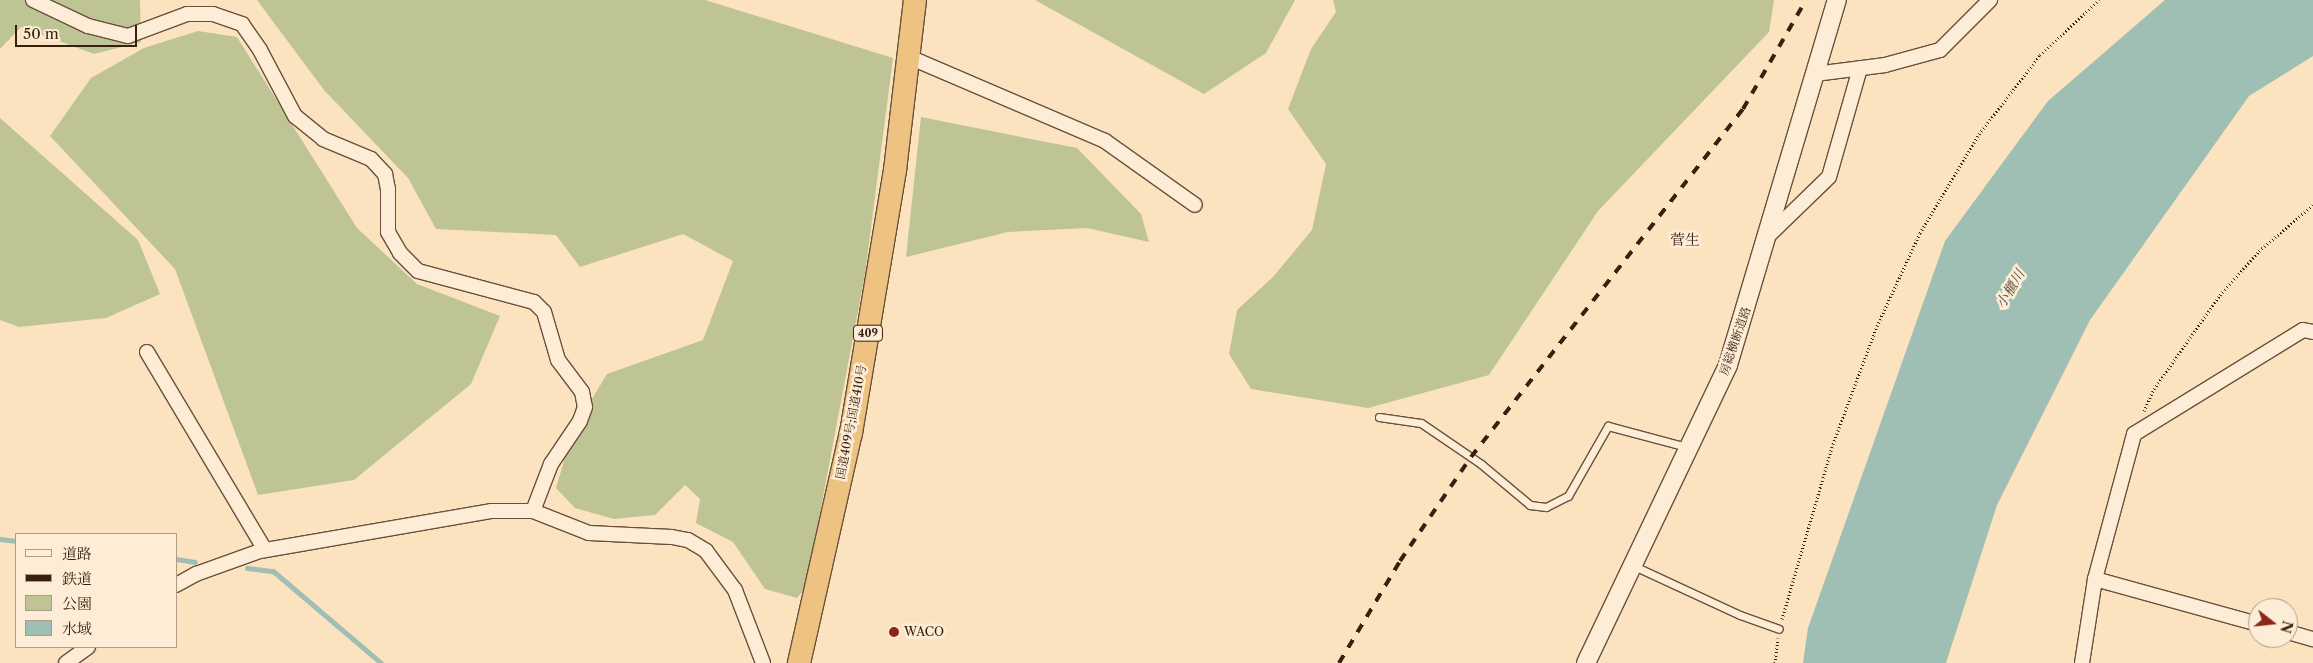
<!DOCTYPE html>
<meta charset="utf-8">
<style>
body{margin:0}
#map{position:relative;width:2313px;height:663px;overflow:hidden;background:#fce3c0;font-family:"Libre Caslon Text","Noto Serif JP",serif}
div>[style]{position:absolute}
[style*='--x']{left:calc(var(--x)*1px);top:calc(var(--y)*1px);width:calc(var(--w)*1px);rotate:calc(var(--a)*1deg)}
.green>*{inset:0;background:#bec493}
.water>*{inset:0;background:#9fbeb4}
.stream>*{height:5px;margin:-2.5px;padding:0 2.5px;transform-origin:2.5px;border-radius:2.5px;background:#9fbeb4}
.path>*{height:3px;margin-top:-1.5px;transform-origin:0;background:repeating-linear-gradient(90deg,#391f10 0 1px,transparent 0 3.5px)}
.roads{filter:drop-shadow(1px 0 #6a503c) drop-shadow(-1px 0 #6a503c) drop-shadow(0 1px #6a503c) drop-shadow(0 -1px #6a503c)}
.service>*{height:7px;margin:-3.5px;padding:0 3.5px;transform-origin:3.5px;border-radius:3.5px;background:#fdedd6}
.minor>*{height:14px;margin:-7px;padding:0 7px;transform-origin:7px;border-radius:7px;background:#fdedd6}
.tertiary>*{height:18px;margin:-9px;padding:0 9px;transform-origin:9px;border-radius:9px;background:#fdedd6}
.trunk>*{height:22px;margin:-11px;padding:0 11px;transform-origin:11px;border-radius:11px;background:#eec280}
.rail>*{height:4px;margin-top:-2px;transform-origin:0;background:repeating-linear-gradient(90deg,#391f10 0 9px,transparent 0 18px)}
.dots>*{width:14px;height:14px;translate:-50% -50%;box-sizing:border-box;border:2px solid #fdedd6;border-radius:50%}
span{translate:-50% -50%;white-space:nowrap;text-align:center;line-height:1.15;-webkit-text-stroke:5px #fdedd6;paint-order:stroke}
.shield-label span{padding:1px 4px;background:#fdedd6;border:1px solid;border-radius:4px;-webkit-text-stroke-width:0}
.shield-label{font-size:11px;color:#391f10;font-weight:700}
.street-label{font-size:12px;color:#391f10}
.poi-label{font-size:12px;color:#391f10}
.left{translate:0 -50%;text-align:left}
.water-label{font-size:14px;color:#584f41;font-style:italic}
.quarter-label{font-size:15px;color:#391f10}
.legend{position:absolute;left:15px;top:533px;width:162px;height:115px;box-sizing:border-box;background:#fdedd6;border:1px solid #af9b87;margin:0;padding:6px 9px;list-style:none;font-size:15px;color:#391f10}
.legend li{display:flex;align-items:center;gap:10px;height:25px}
.legend b{width:25px;border:1px solid #af9b87}
.north{position:absolute;left:2248px;top:598px;width:50px;height:50px;box-sizing:border-box;background:#fdedd6;border:1px solid #af9b87;border-radius:50%;rotate:106deg;font-size:14px;font-weight:700;line-height:20px;text-align:center;color:#391f10}
.north::after{content:'';display:block;margin:auto;width:18px;height:22px;background:#8f2418;clip-path:polygon(50% 0,100% 100%,50% 72%,0 100%)}
.scale{position:absolute;left:15px;top:25px;width:122px;height:22px;box-sizing:border-box;border:2px solid #391f10;border-top:0;padding-left:6px;font-size:15px;line-height:18px;white-space:nowrap;color:#391f10;-webkit-text-stroke:4px #fdedd6;paint-order:stroke}
</style>
<div id="map">
<div class="green">
<div style="clip-path:polygon(0 0,140px 0,141px 42px,94px 54px,21px 27px,0 49px)"></div>
<div style="clip-path:polygon(257px 0,705px 0,893px 58px,865px 274px,806px 587px,797px 598px,765px 589px,733px 542px,696px 523px,700px 499px,685px 485px,655px 515px,614px 519px,575px 508px,556px 488px,564px 461px,560px 452px,607px 374px,703px 340px,733px 261px,683px 234px,580px 267px,556px 235px,436px 229px,408px 178px,324px 90px)"></div>
<div style="clip-path:polygon(1035px 0,1295px 0,1266px 53px,1204px 94px)"></div>
<div style="clip-path:polygon(1333px 0,1774px 0,1769px 32px,1598px 211px,1489px 375px,1368px 408px,1251px 389px,1229px 354px,1237px 310px,1273px 277px,1312px 230px,1326px 164px,1288px 109px,1311px 49px,1336px 12px)"></div>
<div style="clip-path:polygon(198px 31px,237px 37px,357px 228px,417px 284px,500px 316px,471px 384px,354px 480px,258px 495px,175px 269px,50px 136px,91px 78px,144px 48px)"></div>
<div style="clip-path:polygon(921px 117px,1077px 148px,1141px 214px,1149px 242px,1087px 228px,1008px 232px,906px 257px)"></div>
<div style="clip-path:polygon(0 118px,138px 240px,160px 294px,106px 318px,19px 327px,0 320px)"></div>
</div>
<div class="water">
<div style="clip-path:polygon(2165px 0,2313px 0,2313px 56px,2249px 96px,2090px 320px,1997px 505px,1946px 663px,1803px 663px,1808px 628px,1945px 241px,2048px 101px)"></div>
</div>
<div class="stream">
<div style="--x:0;--y:539;--w:16;--a:7"></div>
<div style="--x:176;--y:559;--w:19;--a:9"></div>
<div style="--x:247;--y:568;--w:26;--a:7"></div>
<div style="--x:273;--y:571;--w:142;--a:40.4"></div>
</div>
<div class="path">
<div style="--x:2144;--y:411;--w:24;--a:-66"></div>
<div style="--x:2154;--y:389;--w:115;--a:-54.9"></div>
<div style="--x:2220;--y:295;--w:59;--a:-48.4"></div>
<div style="--x:2259;--y:251;--w:71;--a:-40.4"></div>
<div style="--x:1782;--y:619;--w:182;--a:-73.8"></div>
<div style="--x:1833;--y:444;--w:126;--a:-69.6"></div>
<div style="--x:1877;--y:326;--w:102;--a:-65.2"></div>
<div style="--x:1920;--y:233;--w:115;--a:-59.2"></div>
<div style="--x:1979;--y:134;--w:100;--a:-52.3"></div>
<div style="--x:2040;--y:55;--w:81;--a:-43"></div>
<div style="--x:1775;--y:663;--w:25;--a:-83"></div>
</div>
<div class="roads">
<div class="service">
<div style="--x:1379;--y:417;--w:42;--a:8.1"></div>
<div style="--x:1421;--y:423;--w:73;--a:34.3"></div>
<div style="--x:1481;--y:464;--w:64;--a:39.9"></div>
<div style="--x:1530;--y:505;--w:16;--a:7"></div>
<div style="--x:1546;--y:507;--w:25;--a:-27"></div>
<div style="--x:1568;--y:496;--w:81;--a:-60.3"></div>
<div style="--x:1608;--y:426;--w:82;--a:14.9"></div>
<div style="--x:1634;--y:566;--w:117;--a:24.8"></div>
<div style="--x:1740;--y:615;--w:41;--a:19.7"></div>
</div>
<div class="minor">
<div style="--x:33;--y:0;--w:61;--a:25.3"></div>
<div style="--x:88;--y:26;--w:41;--a:14"></div>
<div style="--x:128;--y:36;--w:63;--a:-20.4"></div>
<div style="--x:187;--y:14;--w:26;--a:0"></div>
<div style="--x:213;--y:14;--w:31;--a:19"></div>
<div style="--x:242;--y:24;--w:32;--a:55"></div>
<div style="--x:260;--y:50;--w:75;--a:62.1"></div>
<div style="--x:295;--y:116;--w:36;--a:39"></div>
<div style="--x:323;--y:139;--w:52;--a:22.6"></div>
<div style="--x:371;--y:159;--w:21;--a:47"></div>
<div style="--x:385;--y:174;--w:15;--a:79"></div>
<div style="--x:388;--y:189;--w:43;--a:90"></div>
<div style="--x:388;--y:232;--w:24;--a:60"></div>
<div style="--x:400;--y:253;--w:25;--a:45"></div>
<div style="--x:418;--y:271;--w:120;--a:15"></div>
<div style="--x:534;--y:302;--w:14;--a:45"></div>
<div style="--x:544;--y:312;--w:50;--a:73.7"></div>
<div style="--x:558;--y:360;--w:40;--a:53"></div>
<div style="--x:582;--y:392;--w:15;--a:79"></div>
<div style="--x:585;--y:407;--w:15;--a:110"></div>
<div style="--x:580;--y:421;--w:52;--a:124"></div>
<div style="--x:551;--y:464;--w:50;--a:111"></div>
<div style="--x:909;--y:57;--w:213;--a:23.2"></div>
<div style="--x:1105;--y:141;--w:110;--a:35.4"></div>
<div style="--x:1815;--y:74;--w:71;--a:-7.3"></div>
<div style="--x:1885;--y:65;--w:57;--a:-15.3"></div>
<div style="--x:1940;--y:50;--w:71;--a:-45"></div>
<div style="--x:1767;--y:237;--w:86;--a:-44.1"></div>
<div style="--x:1829;--y:177;--w:113;--a:-74.1"></div>
<div style="--x:147;--y:352;--w:230;--a:59.2"></div>
<div style="--x:2095;--y:579;--w:169;--a:15.4"></div>
<div style="--x:176;--y:585;--w:23;--a:-29"></div>
<div style="--x:196;--y:574;--w:68;--a:-19.8"></div>
<div style="--x:260;--y:551;--w:234;--a:-9.8"></div>
<div style="--x:491;--y:511;--w:42;--a:0"></div>
<div style="--x:533;--y:511;--w:60;--a:21.4"></div>
<div style="--x:589;--y:533;--w:83;--a:2.8"></div>
<div style="--x:672;--y:537;--w:16;--a:11"></div>
<div style="--x:688;--y:540;--w:21;--a:31"></div>
<div style="--x:706;--y:551;--w:49;--a:53.4"></div>
<div style="--x:735;--y:590;--w:78;--a:69"></div>
<div style="--x:2288;--y:632;--w:26;--a:16"></div>
<div style="--x:66;--y:663;--w:27;--a:-36"></div>
<div style="--x:2082;--y:663;--w:85;--a:-81.2"></div>
<div style="--x:2095;--y:579;--w:150;--a:-74.9"></div>
<div style="--x:2134;--y:434;--w:198;--a:-31.6"></div>
<div style="--x:2303;--y:330;--w:10;--a:11"></div>
</div>
<div class="tertiary">
<div style="--x:1586;--y:663;--w:330;--a:-64.5"></div>
<div style="--x:1728;--y:365;--w:381;--a:-73.4"></div>
</div>
<div class="trunk">
<div style="--x:799;--y:663;--w:236;--a:-77.3"></div>
<div style="--x:851;--y:433;--w:267;--a:-80.5"></div>
<div style="--x:895;--y:170;--w:171;--a:-83.3"></div>
</div>
</div>
<div class="rail">
<div style="--x:1339;--y:663;--w:119;--a:-59.1"></div>
<div style="--x:1400;--y:561;--w:126;--a:-55.7"></div>
<div style="--x:1471;--y:457;--w:442;--a:-52"></div>
<div style="--x:1743;--y:109;--w:126;--a:-60"></div>
</div>
<div class="dots">
<div style="left:894px;top:632px;background:#8f2418"></div>
</div>
<div class="shield-label">
<span style="left:868px;top:333px">409</span>
</div>
<div class="street-label">
<span style="left:1735px;top:341px;rotate:-71deg">房総横断道路</span>
<span style="left:851px;top:422px;rotate:-79deg">国道409号;国道410号</span>
</div>
<div class="poi-label">
<span class="left" style="left:904px;top:632px">WACO</span>
</div>
<div class="water-label">
<span style="left:2010px;top:289px;rotate:-59deg">小櫃川</span>
</div>
<div class="quarter-label">
<span style="left:1685px;top:240px">菅生</span>
</div>
<ul class="legend">
<li><b style="height:6px;background:#fdedd6"></b>道路</li>
<li><b style="height:6px;background:#391f10"></b>鉄道</li>
<li><b style="height:14px;background:#bec493"></b>公園</li>
<li><b style="height:14px;background:#9fbeb4"></b>水域</li>
</ul>
<div class="north">N</div>
<div class="scale">50 m</div>
</div>
